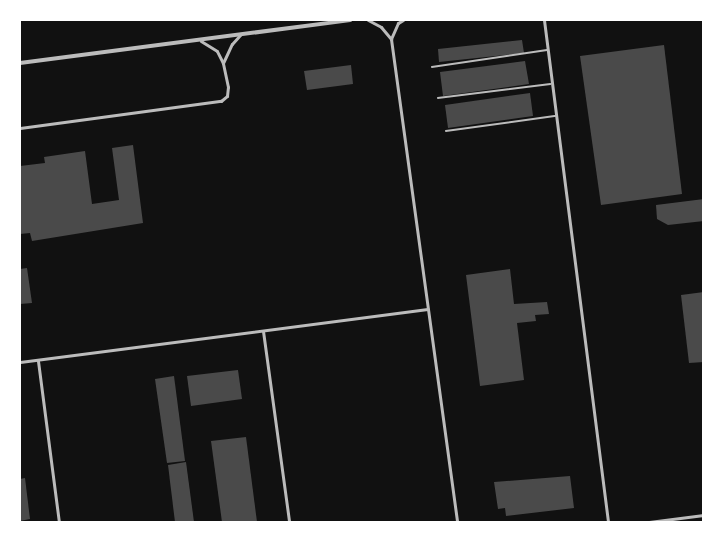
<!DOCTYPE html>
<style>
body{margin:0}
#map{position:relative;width:723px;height:542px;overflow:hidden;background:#111;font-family:"Exo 2",sans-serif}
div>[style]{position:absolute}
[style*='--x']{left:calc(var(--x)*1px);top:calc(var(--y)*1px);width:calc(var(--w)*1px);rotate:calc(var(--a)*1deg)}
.building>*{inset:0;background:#4a4a4a}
.service>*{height:1.5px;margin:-0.75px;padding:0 0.75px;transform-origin:0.75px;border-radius:0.75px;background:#bcbcbc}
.minor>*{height:3px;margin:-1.5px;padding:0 1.5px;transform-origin:1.5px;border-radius:1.5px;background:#bcbcbc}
.tertiary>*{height:4px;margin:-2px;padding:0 2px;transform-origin:2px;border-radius:2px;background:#bcbcbc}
span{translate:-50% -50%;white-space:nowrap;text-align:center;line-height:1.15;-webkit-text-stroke:4.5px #fff;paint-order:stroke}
.frame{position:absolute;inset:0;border:21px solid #fff;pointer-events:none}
</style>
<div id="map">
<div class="building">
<div style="clip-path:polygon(522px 40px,524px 53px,439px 62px,438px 49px)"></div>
<div style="clip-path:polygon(664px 45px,682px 194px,601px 205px,580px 56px)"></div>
<div style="clip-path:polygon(525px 61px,529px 84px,443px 96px,440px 72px)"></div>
<div style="clip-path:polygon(351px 65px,353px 84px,307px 90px,304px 71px)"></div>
<div style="clip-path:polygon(530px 93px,533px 116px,448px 128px,445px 105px)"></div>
<div style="clip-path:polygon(133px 145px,143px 223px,32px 241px,30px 233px,20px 234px,20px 166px,45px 163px,44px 157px,85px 151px,92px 204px,119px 200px,112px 148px)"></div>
<div style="clip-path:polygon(704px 199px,704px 221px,668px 225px,657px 219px,656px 205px)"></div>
<div style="clip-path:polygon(27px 268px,32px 303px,20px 304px,20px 269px)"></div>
<div style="clip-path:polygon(510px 269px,514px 304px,547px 302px,549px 314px,535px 315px,536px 321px,517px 323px,524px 380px,480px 386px,466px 275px)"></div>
<div style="clip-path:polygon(704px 292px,704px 362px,689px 363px,681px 295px)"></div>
<div style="clip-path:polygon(238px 370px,242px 399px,191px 406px,187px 376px)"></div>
<div style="clip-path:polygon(174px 376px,185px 461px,167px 463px,155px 379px)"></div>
<div style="clip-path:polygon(246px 437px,257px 522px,222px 522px,211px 441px)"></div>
<div style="clip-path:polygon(186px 462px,194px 522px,175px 522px,168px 465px)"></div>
<div style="clip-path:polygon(570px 476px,574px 508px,506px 516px,505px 508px,498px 509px,494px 482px)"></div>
<div style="clip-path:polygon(25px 478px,30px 519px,20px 521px,20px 479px)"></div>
</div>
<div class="service">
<div style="--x:432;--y:67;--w:116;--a:-8.4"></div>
<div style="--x:438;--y:98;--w:113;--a:-7.1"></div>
<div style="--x:446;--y:131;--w:111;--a:-7.8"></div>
</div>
<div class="minor">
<div style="--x:368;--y:20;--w:15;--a:28"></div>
<div style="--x:381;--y:27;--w:16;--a:50"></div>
<div style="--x:403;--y:20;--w:6;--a:149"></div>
<div style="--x:398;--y:23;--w:17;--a:114"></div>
<div style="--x:391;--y:39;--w:487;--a:82.2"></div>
<div style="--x:544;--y:20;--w:506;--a:82.73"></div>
<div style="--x:223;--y:63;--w:21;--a:-65"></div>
<div style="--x:232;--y:44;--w:13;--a:-48"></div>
<div style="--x:20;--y:128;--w:203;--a:-7.7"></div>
<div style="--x:221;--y:101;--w:8;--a:-40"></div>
<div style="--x:227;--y:96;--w:9;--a:-84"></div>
<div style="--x:228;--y:87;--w:25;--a:-102"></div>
<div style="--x:223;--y:63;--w:13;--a:-117"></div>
<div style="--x:217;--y:51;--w:19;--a:-148"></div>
<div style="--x:263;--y:331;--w:193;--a:82.2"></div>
<div style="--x:38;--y:361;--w:162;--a:82.6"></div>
<div style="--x:20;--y:362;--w:411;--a:-7.4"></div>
<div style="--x:649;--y:522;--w:55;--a:-7.3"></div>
</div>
<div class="tertiary">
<div style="--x:20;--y:63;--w:333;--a:-7.4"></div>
</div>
<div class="frame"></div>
</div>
